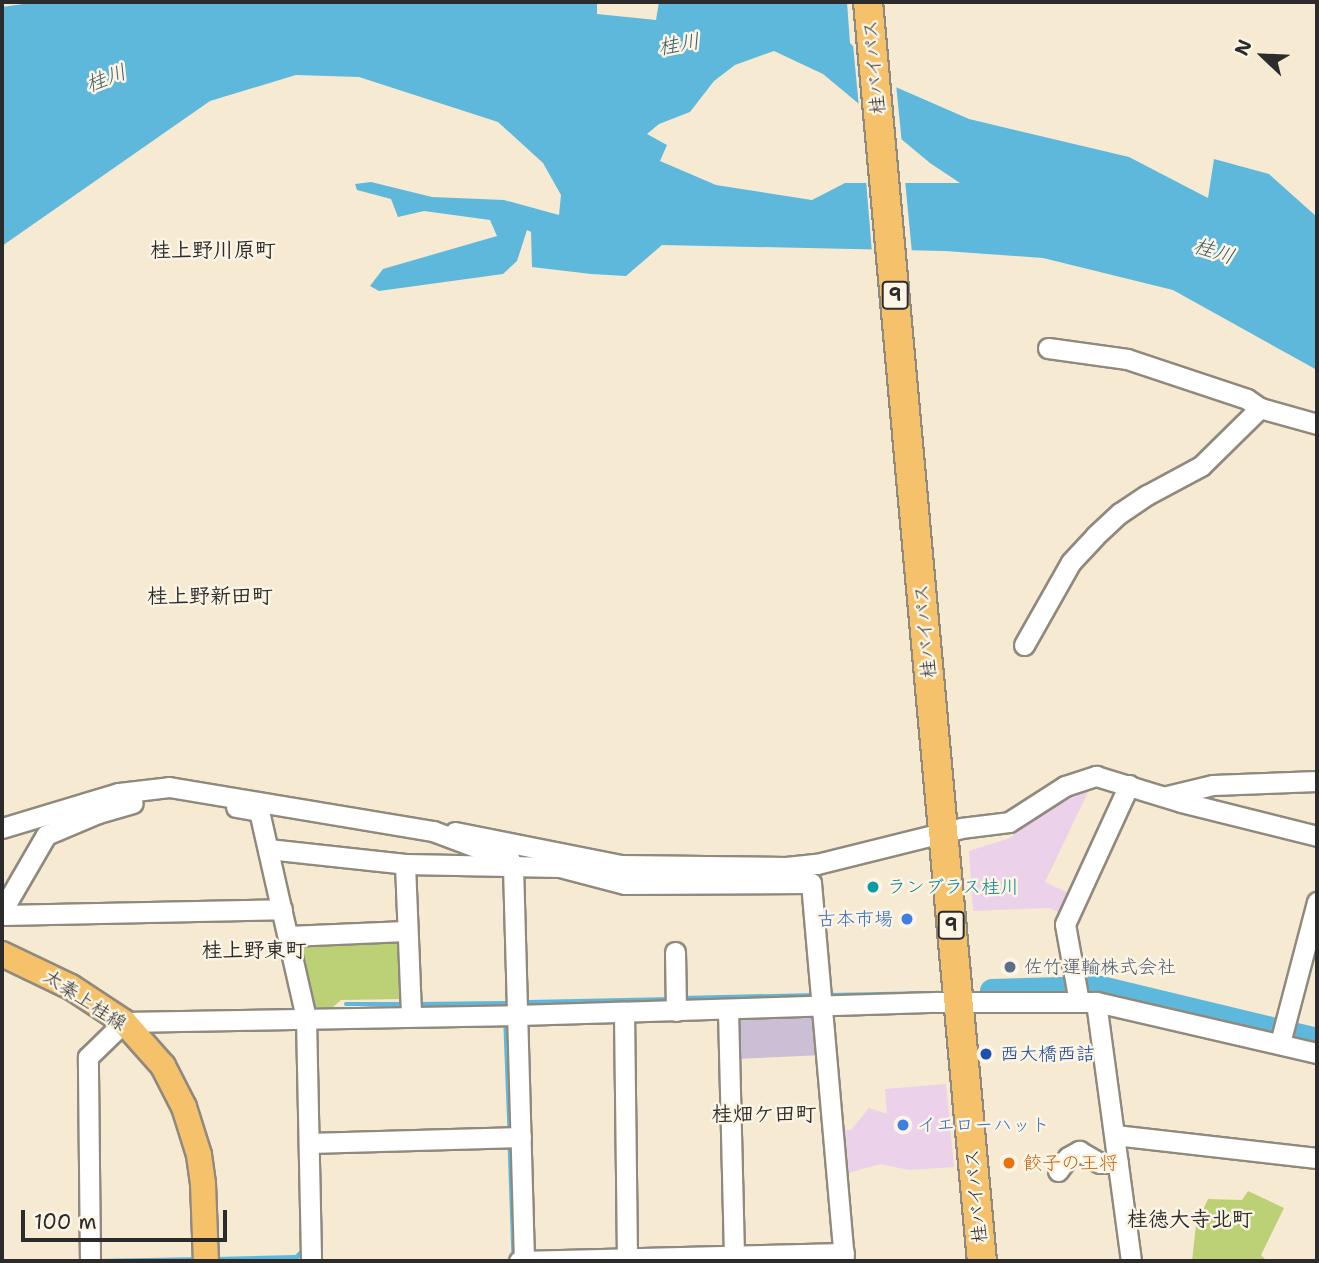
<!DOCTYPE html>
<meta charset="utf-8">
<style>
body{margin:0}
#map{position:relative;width:1319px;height:1263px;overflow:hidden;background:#f6ead2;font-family:"Shantell Sans","Klee One",sans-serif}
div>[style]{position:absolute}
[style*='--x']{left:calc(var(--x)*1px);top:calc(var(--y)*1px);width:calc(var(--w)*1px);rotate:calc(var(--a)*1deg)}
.built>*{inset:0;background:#ecd1ea}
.industrial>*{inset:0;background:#cbbfd5}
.green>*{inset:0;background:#bcd175}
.water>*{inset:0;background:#5eb8dc}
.pier>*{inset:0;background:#f6ead2}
.stream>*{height:4.5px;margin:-2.25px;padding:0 2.25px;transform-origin:2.25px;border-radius:2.25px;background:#5eb8dc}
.river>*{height:24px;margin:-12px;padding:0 12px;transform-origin:12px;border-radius:12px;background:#5eb8dc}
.roads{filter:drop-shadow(2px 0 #908a7e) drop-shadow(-2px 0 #908a7e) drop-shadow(0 2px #908a7e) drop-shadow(0 -2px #908a7e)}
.minor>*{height:19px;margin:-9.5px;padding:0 9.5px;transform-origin:9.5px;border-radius:9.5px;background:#fff}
.major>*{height:24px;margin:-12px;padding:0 12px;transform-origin:12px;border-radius:12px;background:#f5c16b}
.highway>*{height:28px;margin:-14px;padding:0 14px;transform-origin:14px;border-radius:14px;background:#f5c16b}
.dots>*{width:19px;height:19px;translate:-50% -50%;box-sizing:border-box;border:4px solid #fcf5e5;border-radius:50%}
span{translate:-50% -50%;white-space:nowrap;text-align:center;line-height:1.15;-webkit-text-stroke:5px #fcf5e5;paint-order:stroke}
.shield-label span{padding:2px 5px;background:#fcf5e5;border:2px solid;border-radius:5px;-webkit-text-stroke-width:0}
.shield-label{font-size:18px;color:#2b2b2b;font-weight:700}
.street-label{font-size:19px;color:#2b2b2b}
.culture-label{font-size:19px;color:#0d838f}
.left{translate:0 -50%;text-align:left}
.shop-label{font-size:19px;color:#366cbe}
.right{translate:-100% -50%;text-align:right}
.service-label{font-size:19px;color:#4e5e75}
.transit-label{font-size:19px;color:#164399}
.food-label{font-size:19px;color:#c56008}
.water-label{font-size:21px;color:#3d5c69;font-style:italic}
.neighbourhood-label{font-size:21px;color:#2b2b2b;font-weight:700}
.frame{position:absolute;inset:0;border:4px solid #2b2b2b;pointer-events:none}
.north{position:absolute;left:1228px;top:21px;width:70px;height:70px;-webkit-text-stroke:5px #fcf5e5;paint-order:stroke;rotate:293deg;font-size:19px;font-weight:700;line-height:28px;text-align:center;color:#2b2b2b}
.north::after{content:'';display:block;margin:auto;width:24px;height:32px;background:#2b2b2b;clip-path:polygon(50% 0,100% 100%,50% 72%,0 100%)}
.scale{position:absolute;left:21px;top:1210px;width:206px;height:32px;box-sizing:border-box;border:4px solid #2b2b2b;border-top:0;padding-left:9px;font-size:21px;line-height:24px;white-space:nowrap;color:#2b2b2b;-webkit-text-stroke:5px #fcf5e5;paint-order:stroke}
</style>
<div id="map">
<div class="built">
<div style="clip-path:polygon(1090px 788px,1045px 882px,1073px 895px,1064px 915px,1050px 908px,973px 911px,969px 851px,1010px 838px,1026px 823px,1073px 793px)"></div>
<div style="clip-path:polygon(946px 1084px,954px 1167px,909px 1170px,880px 1164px,845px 1174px,840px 1130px,851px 1130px,869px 1108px,887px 1114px,885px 1089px)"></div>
</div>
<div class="industrial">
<div style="clip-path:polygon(812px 1016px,820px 1022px,824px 1055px,735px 1059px,734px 1024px,741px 1018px)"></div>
</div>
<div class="green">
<div style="clip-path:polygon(393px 936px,401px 943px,402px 999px,341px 1000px,332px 1008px,311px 1007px,295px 939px)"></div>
<div style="clip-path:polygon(1248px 1191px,1284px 1208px,1261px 1255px,1267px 1261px,1192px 1261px,1196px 1225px,1208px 1199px,1242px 1200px)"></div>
</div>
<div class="water">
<div style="clip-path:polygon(evenodd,37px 2px,597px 2px,597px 14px,656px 20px,659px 2px,847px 2px,850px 43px,891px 85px,969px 119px,1129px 157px,1208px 198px,1214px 159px,1269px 174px,1317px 217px,1317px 370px,1173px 290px,1043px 258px,945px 251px,662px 245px,626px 276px,591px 274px,532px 267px,531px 232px,527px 230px,517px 261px,503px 274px,379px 291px,370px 286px,383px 269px,497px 236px,490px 220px,424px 211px,398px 217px,391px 199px,357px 190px,355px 184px,371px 182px,432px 197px,504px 200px,559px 215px,561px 195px,543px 163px,498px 122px,359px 77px,296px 75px,210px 101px,2px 246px,2px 7px,37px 2px,774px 51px,823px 74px,930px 163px,960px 183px,845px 183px,812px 200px,716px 185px,660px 161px,667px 145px,647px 134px,659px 124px,690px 112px,714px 81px,735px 65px,774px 51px)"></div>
</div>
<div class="pier">
<div style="clip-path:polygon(849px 2px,853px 41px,896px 84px,902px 144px,859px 108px)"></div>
<div style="clip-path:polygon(866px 180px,905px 180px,912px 253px,872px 253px)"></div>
</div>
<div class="stream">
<div style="--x:828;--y:995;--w:103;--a:-1.1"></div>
<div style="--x:681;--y:998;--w:134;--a:-1.3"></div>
<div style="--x:529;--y:1002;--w:143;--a:-1.2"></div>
<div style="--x:346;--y:1004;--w:52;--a:0"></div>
<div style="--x:415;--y:1004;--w:90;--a:-0.6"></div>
<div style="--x:506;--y:1028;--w:103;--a:87.8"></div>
<div style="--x:510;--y:1143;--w:114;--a:88"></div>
<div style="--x:215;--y:1259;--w:81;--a:-1.4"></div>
<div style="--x:296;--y:1257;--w:11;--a:-45"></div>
<div style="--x:53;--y:1261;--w:30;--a:0"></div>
<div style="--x:96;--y:1261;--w:103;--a:-1.1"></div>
</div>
<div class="river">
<div style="--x:992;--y:991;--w:109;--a:-1.6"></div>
<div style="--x:1101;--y:988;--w:222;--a:13.5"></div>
</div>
<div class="roads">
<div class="minor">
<div style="--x:1048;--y:348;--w:80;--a:7.9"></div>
<div style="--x:1127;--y:359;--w:126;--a:18.4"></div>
<div style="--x:1247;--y:399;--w:16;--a:35"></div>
<div style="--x:1260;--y:408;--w:59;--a:15.7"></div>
<div style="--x:1024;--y:645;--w:95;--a:-60.5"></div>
<div style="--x:1071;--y:562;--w:35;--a:-47"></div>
<div style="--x:1095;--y:536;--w:34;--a:-43"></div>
<div style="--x:1120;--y:513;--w:32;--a:-34"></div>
<div style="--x:1147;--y:495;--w:61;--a:-28.2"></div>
<div style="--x:1201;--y:466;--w:83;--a:-44.5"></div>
<div style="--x:1167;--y:796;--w:47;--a:-13.4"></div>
<div style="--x:1213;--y:785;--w:104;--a:-2.2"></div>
<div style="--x:236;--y:807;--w:23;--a:10"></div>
<div style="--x:259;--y:811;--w:212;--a:77.2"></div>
<div style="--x:306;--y:1018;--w:243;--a:88.8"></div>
<div style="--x:2;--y:828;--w:122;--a:-16.7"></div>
<div style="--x:119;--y:793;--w:50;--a:-6.8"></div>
<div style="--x:169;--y:787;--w:268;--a:9.5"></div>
<div style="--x:433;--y:831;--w:82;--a:20.6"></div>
<div style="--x:510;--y:860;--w:8;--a:67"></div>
<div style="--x:513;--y:867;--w:394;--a:88.4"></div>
<div style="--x:455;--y:832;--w:168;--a:11.3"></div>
<div style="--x:620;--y:865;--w:166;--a:0.7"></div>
<div style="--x:786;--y:867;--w:31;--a:-6"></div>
<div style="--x:817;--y:864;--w:148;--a:-14"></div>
<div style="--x:961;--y:828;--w:48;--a:-7.1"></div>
<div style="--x:1009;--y:822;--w:67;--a:-32.7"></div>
<div style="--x:1065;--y:786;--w:33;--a:-18"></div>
<div style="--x:1096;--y:776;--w:89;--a:17"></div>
<div style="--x:1181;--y:802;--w:140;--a:14"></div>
<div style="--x:268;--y:849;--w:138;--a:6.2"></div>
<div style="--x:405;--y:864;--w:155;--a:1.1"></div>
<div style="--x:560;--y:867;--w:67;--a:14.7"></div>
<div style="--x:625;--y:884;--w:186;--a:-0.3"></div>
<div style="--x:811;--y:883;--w:379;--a:85"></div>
<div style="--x:405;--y:864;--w:152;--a:87.7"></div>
<div style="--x:2;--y:911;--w:88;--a:-59.9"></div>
<div style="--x:46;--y:835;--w:56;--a:-22.9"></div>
<div style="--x:98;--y:813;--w:36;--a:-16"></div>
<div style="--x:2;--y:915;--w:280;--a:-1.2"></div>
<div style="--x:288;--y:936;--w:118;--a:-2.4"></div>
<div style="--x:675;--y:952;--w:59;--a:89"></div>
<div style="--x:1079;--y:1002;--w:79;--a:-100.2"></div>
<div style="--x:1065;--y:924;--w:153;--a:-65.3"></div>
<div style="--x:1096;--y:1002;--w:261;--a:82.3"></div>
<div style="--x:728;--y:1010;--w:246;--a:88.6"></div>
<div style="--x:624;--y:1012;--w:247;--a:89.3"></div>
<div style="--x:1280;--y:1043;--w:146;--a:-75.3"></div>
<div style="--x:1115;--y:1135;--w:203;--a:6.5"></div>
<div style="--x:309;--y:1143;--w:212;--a:-1.6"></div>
<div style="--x:1058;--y:1171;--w:17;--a:-54"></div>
<div style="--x:1068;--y:1157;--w:13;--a:-29"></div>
<div style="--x:1079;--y:1151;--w:24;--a:30"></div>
<div style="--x:1100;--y:1163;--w:18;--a:0"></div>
<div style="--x:90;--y:1261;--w:204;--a:-90.6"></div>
<div style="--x:88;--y:1057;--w:50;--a:-44.2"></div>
<div style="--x:124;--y:1022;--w:394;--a:-1"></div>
<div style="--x:518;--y:1015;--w:418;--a:-1.8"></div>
<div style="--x:936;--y:1002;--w:160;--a:0"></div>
<div style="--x:1096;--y:1002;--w:227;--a:13"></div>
<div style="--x:519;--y:1261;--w:325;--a:-1.4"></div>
</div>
<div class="major">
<div style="--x:2;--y:954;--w:76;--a:25.6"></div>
<div style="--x:71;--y:987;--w:64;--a:33.4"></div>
<div style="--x:124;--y:1022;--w:59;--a:48.4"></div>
<div style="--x:163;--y:1066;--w:46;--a:62.9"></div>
<div style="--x:184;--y:1107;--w:50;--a:72.6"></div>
<div style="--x:199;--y:1155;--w:29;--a:82"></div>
<div style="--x:203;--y:1184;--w:77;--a:87.8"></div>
</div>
<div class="highway">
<div style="--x:868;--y:2;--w:1264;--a:84.83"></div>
</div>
</div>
<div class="dots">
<div style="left:873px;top:887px;background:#0f9aa8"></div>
<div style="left:907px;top:919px;background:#3f7fe0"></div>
<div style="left:1010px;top:967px;background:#5c6f8a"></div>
<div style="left:986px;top:1054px;background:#1a4fb4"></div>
<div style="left:903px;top:1125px;background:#3f7fe0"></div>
<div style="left:1009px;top:1163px;background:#e8710a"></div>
</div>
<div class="shield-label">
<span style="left:895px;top:295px">9</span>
<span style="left:951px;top:925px">9</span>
</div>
<div class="street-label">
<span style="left:874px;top:67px;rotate:-95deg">桂バイパス</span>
<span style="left:925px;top:631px;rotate:-95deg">桂バイパス</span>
<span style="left:85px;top:1000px;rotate:33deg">太秦上桂線</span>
<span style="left:976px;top:1196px;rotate:-95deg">桂バイパス</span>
</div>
<div class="culture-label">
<span class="left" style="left:887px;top:887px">ランブラス桂川</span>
</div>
<div class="shop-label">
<span class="right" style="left:893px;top:919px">古本市場</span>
<span class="left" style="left:917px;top:1125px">イエローハット</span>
</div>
<div class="service-label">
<span class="left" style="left:1024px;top:967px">佐竹運輸株式会社</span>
</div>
<div class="transit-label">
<span class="left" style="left:1000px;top:1054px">西大橋西詰</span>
</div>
<div class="food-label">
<span class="left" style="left:1023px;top:1163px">餃子の王将</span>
</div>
<div class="water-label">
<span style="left:679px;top:44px;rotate:-9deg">桂川</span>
<span style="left:106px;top:78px;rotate:-20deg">桂川</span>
<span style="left:1214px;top:251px;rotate:18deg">桂川</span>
</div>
<div class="neighbourhood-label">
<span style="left:213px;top:250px">桂上野川原町</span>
<span style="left:210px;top:596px">桂上野新田町</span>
<span style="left:254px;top:950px">桂上野東町</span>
<span style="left:764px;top:1114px">桂畑ケ田町</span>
<span style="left:1190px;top:1219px">桂徳大寺北町</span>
</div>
<div class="frame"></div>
<div class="north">N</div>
<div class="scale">100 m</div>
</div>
